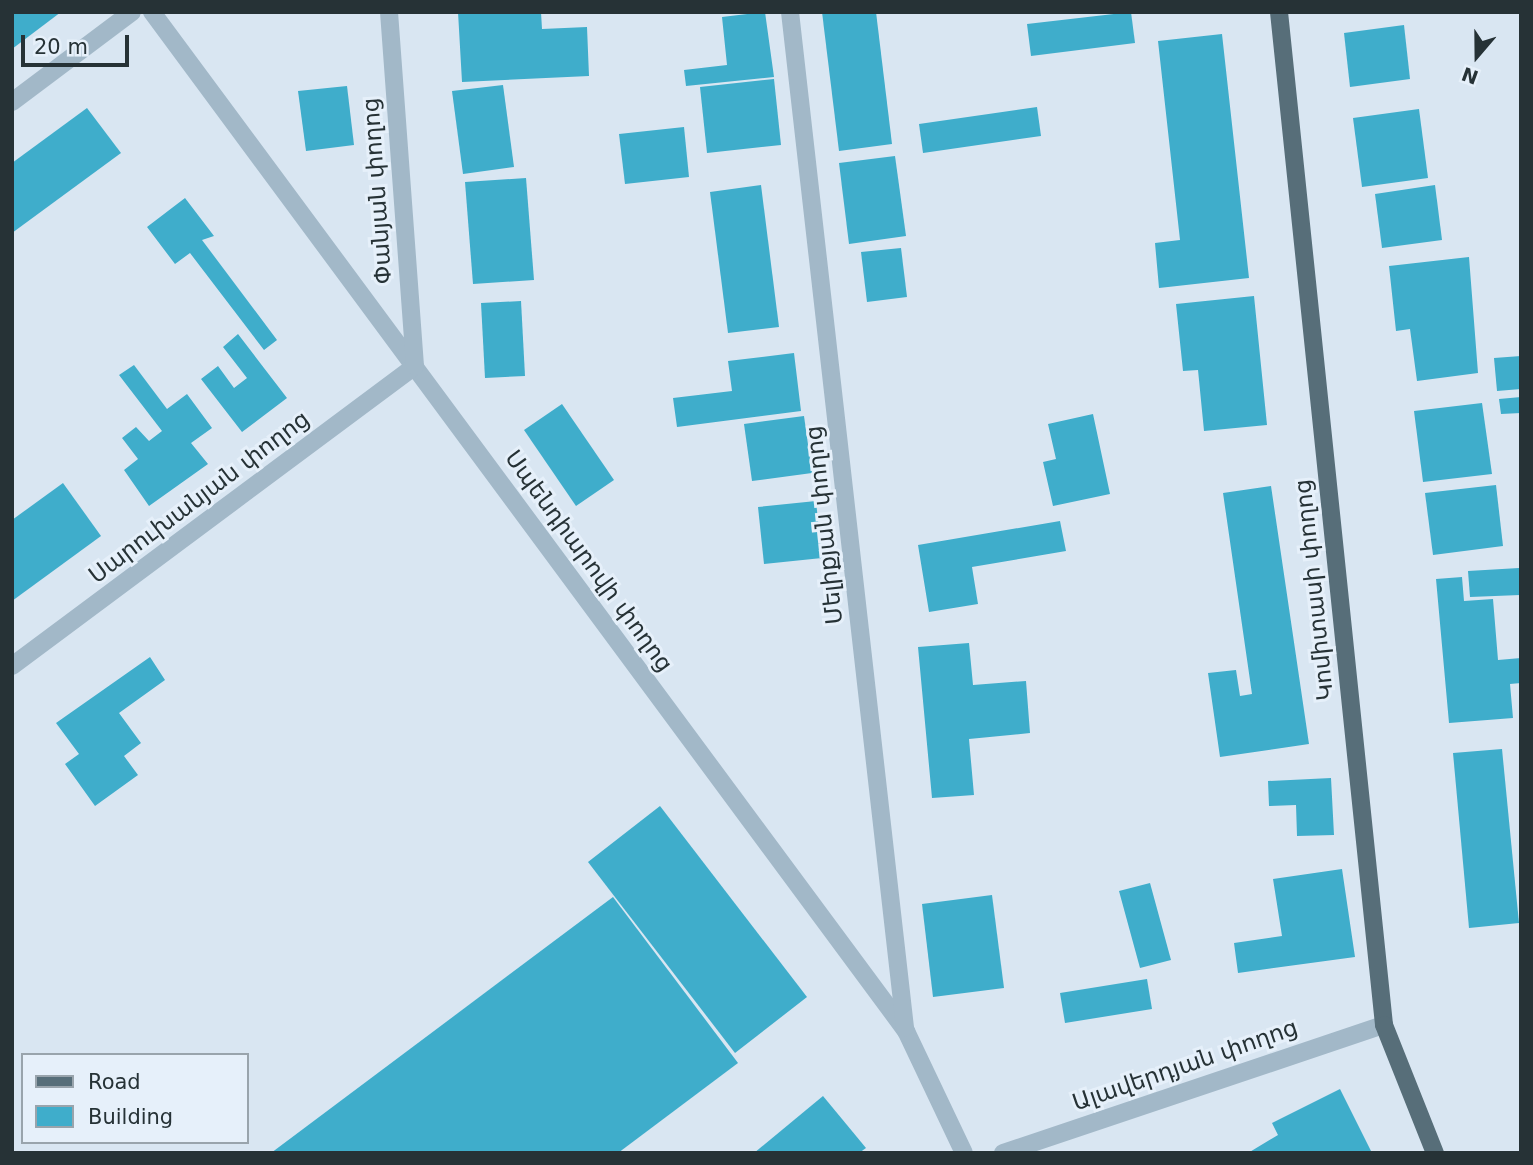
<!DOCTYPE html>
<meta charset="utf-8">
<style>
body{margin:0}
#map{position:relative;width:1533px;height:1165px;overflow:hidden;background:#d9e6f2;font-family:"DejaVu Sans","Noto Sans Armenian",sans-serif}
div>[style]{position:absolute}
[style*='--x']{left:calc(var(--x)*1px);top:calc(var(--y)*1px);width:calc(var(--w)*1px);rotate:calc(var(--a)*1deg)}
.building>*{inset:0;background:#3fadcb}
.minor>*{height:18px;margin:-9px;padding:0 9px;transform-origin:9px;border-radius:9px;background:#a2b8c8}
.major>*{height:18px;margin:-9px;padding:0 9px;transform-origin:9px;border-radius:9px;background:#576e79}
span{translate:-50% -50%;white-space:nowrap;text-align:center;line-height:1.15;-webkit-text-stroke:6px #e6f0fa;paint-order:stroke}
.street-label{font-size:23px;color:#263236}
.frame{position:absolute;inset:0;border:14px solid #263236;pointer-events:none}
.legend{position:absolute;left:21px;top:1053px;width:228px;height:91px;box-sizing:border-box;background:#e6f0fa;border:2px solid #99a4ac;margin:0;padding:9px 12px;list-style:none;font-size:21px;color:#263236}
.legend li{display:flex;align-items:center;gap:14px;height:35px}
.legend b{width:35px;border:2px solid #99a4ac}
.north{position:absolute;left:1442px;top:21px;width:70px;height:70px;-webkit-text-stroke:5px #e6f0fa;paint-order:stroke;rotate:200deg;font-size:19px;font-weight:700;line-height:28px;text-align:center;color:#263236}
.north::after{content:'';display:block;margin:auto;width:24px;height:32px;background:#263236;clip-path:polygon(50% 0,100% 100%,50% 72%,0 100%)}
.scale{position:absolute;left:21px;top:35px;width:108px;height:32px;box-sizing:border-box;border:4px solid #263236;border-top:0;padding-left:9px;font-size:21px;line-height:24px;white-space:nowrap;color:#263236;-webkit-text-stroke:5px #e6f0fa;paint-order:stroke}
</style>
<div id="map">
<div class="building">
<div style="clip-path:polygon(12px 12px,61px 12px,12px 49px)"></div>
<div style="clip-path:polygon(458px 12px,541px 12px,542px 29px,587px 27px,589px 76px,462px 82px)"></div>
<div style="clip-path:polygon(765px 12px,774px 77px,686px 86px,684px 70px,727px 65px,722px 17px)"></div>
<div style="clip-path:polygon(822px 12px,876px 12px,892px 144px,839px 151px)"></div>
<div style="clip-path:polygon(1131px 12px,1135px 43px,1031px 56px,1027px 24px)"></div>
<div style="clip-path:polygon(1404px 25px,1410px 79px,1350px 87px,1344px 33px)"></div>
<div style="clip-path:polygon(1222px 34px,1249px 278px,1159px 288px,1155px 243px,1180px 240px,1158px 41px)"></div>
<div style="clip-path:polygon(774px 79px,781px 145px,707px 153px,700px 87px)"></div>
<div style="clip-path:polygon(503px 85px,514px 167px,463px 174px,452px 91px)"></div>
<div style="clip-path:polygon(347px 86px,354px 145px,306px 151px,298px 91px)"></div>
<div style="clip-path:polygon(1037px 107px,1041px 136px,923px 153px,919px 124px)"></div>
<div style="clip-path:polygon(87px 108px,121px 153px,12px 233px,12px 163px)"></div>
<div style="clip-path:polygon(1419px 109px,1428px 178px,1362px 187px,1353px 118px)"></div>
<div style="clip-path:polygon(684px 127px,689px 177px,625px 184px,619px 134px)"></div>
<div style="clip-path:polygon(895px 156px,906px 236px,849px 244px,839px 163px)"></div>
<div style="clip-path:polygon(526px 178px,534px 280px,473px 284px,465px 182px)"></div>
<div style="clip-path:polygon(761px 185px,779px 327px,728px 333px,710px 192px)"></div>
<div style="clip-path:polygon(1435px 185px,1442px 240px,1382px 248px,1375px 194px)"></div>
<div style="clip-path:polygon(185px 198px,214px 236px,202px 240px,277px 340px,264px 350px,190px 253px,175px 264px,147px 227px)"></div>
<div style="clip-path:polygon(901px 248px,907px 297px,867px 302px,861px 252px)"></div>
<div style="clip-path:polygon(1469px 257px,1478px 373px,1417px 381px,1410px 329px,1396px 331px,1389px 266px)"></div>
<div style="clip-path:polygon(1254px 296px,1267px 425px,1204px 431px,1198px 370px,1183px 371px,1176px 304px)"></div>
<div style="clip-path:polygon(521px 301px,525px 376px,485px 378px,481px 303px)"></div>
<div style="clip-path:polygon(238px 334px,287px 398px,242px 432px,201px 379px,218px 366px,234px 388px,247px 378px,223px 347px)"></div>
<div style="clip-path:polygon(794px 353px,801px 411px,677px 427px,673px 398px,732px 391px,728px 361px)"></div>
<div style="clip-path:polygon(1521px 356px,1521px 389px,1497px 391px,1494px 358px)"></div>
<div style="clip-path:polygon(134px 365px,167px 409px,187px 394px,212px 428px,191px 443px,208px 464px,149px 506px,124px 470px,138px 459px,122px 438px,136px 427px,149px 441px,162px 431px,119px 375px)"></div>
<div style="clip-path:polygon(1521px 397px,1521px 413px,1501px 414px,1499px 399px)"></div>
<div style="clip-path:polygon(1482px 403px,1492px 474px,1423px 482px,1414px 411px)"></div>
<div style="clip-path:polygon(562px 404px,614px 480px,576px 506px,524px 430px)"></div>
<div style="clip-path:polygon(1093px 414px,1110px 494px,1053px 506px,1043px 462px,1056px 459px,1048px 424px)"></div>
<div style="clip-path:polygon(804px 416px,812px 473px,752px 481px,744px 424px)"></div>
<div style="clip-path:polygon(63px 483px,101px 536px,12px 601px,12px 520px)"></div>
<div style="clip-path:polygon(1496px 485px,1503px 546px,1433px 555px,1425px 493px)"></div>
<div style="clip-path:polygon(1271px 486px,1309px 744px,1220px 757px,1208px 673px,1236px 670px,1240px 696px,1252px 694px,1223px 493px)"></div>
<div style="clip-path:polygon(816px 501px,822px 558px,764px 564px,758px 507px)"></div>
<div style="clip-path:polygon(1060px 521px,1066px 551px,972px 567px,978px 604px,929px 612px,918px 545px)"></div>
<div style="clip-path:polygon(1519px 568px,1520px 595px,1470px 597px,1468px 571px)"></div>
<div style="clip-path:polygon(1462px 577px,1464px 601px,1493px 599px,1498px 660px,1521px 658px,1521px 683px,1510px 684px,1513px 718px,1449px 723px,1436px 579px)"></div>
<div style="clip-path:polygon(969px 643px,973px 685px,1026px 681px,1030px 733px,969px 739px,974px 795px,932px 798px,918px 647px)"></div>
<div style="clip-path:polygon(150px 657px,165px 680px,119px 713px,141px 743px,124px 756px,138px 775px,95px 806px,65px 764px,79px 754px,56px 723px)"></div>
<div style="clip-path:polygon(1502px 749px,1519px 923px,1469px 928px,1453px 753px)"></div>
<div style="clip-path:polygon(1331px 778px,1334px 835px,1297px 836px,1296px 805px,1269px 806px,1268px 781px)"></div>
<div style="clip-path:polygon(660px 806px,807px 997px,735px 1053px,588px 862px)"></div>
<div style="clip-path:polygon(1342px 869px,1355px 957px,1238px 973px,1234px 943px,1282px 936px,1273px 879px)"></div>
<div style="clip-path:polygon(1150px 883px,1171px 960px,1140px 968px,1119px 891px)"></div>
<div style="clip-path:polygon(992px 895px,1004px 988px,933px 997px,922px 904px)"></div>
<div style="clip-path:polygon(613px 897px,738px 1063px,618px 1153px,271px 1153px)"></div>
<div style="clip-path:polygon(1147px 979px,1152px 1009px,1065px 1023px,1060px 993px)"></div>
<div style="clip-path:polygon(1340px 1089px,1372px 1153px,1248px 1153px,1278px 1135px,1272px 1123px)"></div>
<div style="clip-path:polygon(823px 1096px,866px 1148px,859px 1153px,754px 1153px)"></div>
</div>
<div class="minor">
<div style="--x:152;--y:12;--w:1268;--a:53.5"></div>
<div style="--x:906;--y:1031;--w:135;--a:64.6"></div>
<div style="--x:790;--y:12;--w:1022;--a:83.54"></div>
<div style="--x:12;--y:102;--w:150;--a:-36.9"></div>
<div style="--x:12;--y:666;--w:502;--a:-36.66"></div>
<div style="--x:415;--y:366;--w:355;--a:-94.2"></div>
<div style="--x:1003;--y:1153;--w:402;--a:-18.6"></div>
</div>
<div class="major">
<div style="--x:1279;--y:12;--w:1018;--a:84.08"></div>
<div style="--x:1384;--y:1025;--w:138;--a:68.3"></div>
</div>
<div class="street-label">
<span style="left:377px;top:191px;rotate:-94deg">Փանյան փողոց</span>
<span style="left:199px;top:497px;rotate:-37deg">Սարուխանյան փողոց</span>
<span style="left:824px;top:525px;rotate:-96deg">Մելիքյան փողոց</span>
<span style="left:589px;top:561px;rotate:54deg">Սպենդիարովի փողոց</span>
<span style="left:1314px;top:590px;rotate:-96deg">Կոմիտասի փողոց</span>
<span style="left:1185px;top:1065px;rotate:-19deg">Ալավերդյան փողոց</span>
</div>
<div class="frame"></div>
<ul class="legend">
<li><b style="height:9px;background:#576e79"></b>Road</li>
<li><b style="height:19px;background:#3fadcb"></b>Building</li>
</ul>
<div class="north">N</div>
<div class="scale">20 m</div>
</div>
